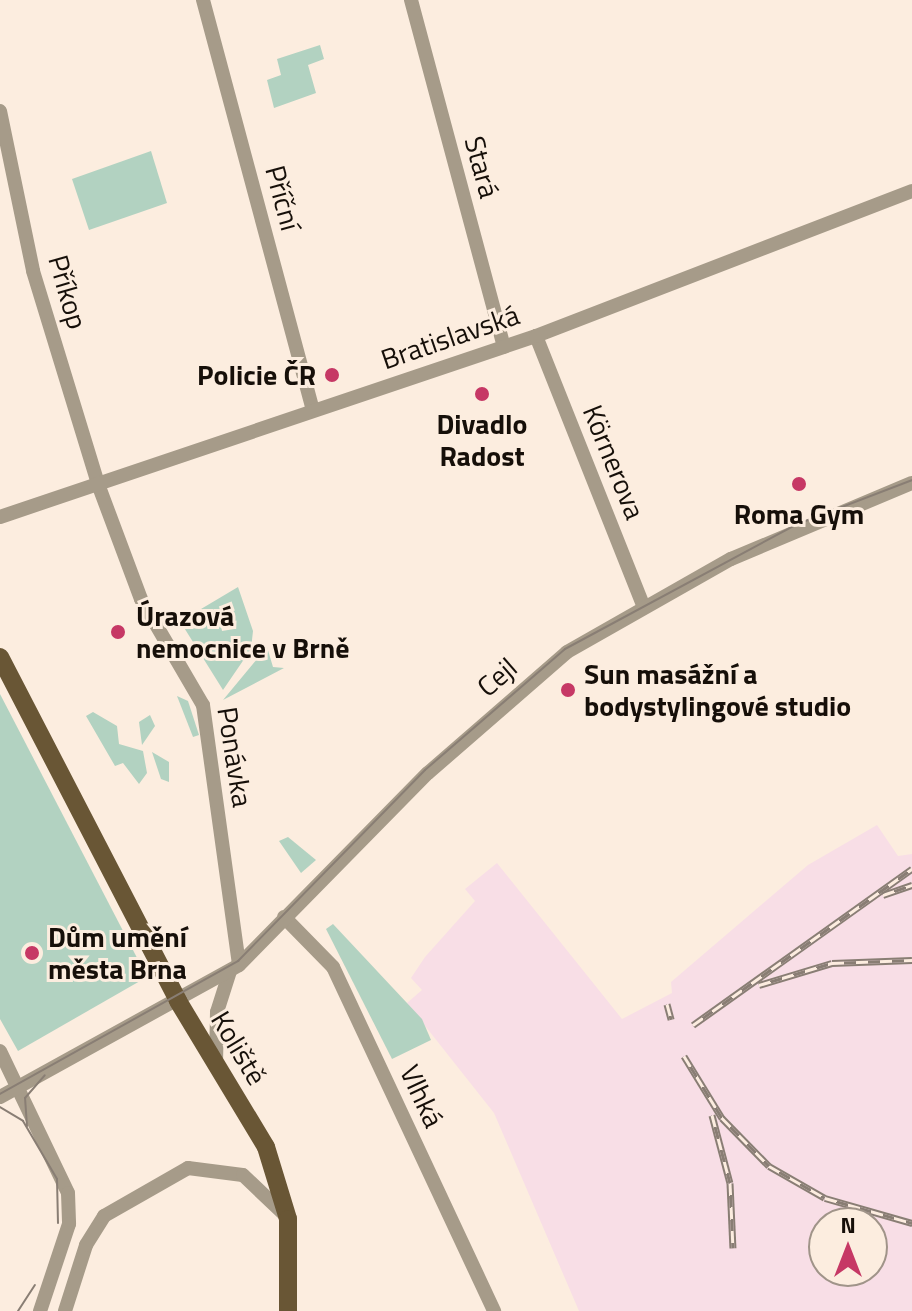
<!DOCTYPE html>
<meta charset="utf-8">
<style>
body{margin:0}
#map{position:relative;width:912px;height:1311px;overflow:hidden;background:#fceddf;font-family:"Titillium Web",sans-serif}
div>[style]{position:absolute}
[style*='--x']{left:calc(var(--x)*1px);top:calc(var(--y)*1px);width:calc(var(--w)*1px);rotate:calc(var(--a)*1deg)}
.industrial>*{inset:0;background:#f8dee6}
.green>*{inset:0;background:#b2d2c1}
.minor>*{height:14px;margin:-7px;padding:0 7px;transform-origin:7px;border-radius:7px;background:#a69b89}
.major>*{height:18px;margin:-9px;padding:0 9px;transform-origin:9px;border-radius:9px;background:#695635}
.tram>*{height:2px;margin:-1px;padding:0 1px;transform-origin:1px;border-radius:1px;background:#897e74}
.rail>*{height:7px;margin-top:-3.5px;transform-origin:0;background:repeating-linear-gradient(90deg,#fceddf 0 12px,#897e74 0 24px);box-sizing:border-box;border-block:2px solid #897e74}
.dots>*{width:22px;height:22px;translate:-50% -50%;box-sizing:border-box;border:4px solid #fceddf;border-radius:50%}
span{translate:-50% -50%;white-space:nowrap;text-align:center;line-height:1.15;-webkit-text-stroke:6px #fceddf;paint-order:stroke}
.street-label{font-size:28px;color:#160f09}
.poi-label{font-size:28px;color:#160f09;font-weight:700}
.right{translate:-100% -50%;text-align:right}
.left{translate:0 -50%;text-align:left}
.north{position:absolute;left:808px;top:1207px;width:80px;height:80px;box-sizing:border-box;background:#fceddf;border:2px solid #a09489;border-radius:50%;rotate:0deg;font-size:22px;font-weight:700;line-height:32px;text-align:center;color:#160f09}
.north::after{content:'';display:block;margin:auto;width:28px;height:36px;background:#c63865;clip-path:polygon(50% 0,100% 100%,50% 72%,0 100%)}
</style>
<div id="map">
<div class="industrial">
<div style="clip-path:polygon(evenodd,877px 825px,898px 856px,912px 854px,912px 1311px,579px 1311px,494px 1113px,407px 1003px,422px 990px,411px 978px,425px 957px,475px 901px,465px 889px,497px 863px,622px 1019px,672px 993px,671px 982px,808px 865px,877px 825px,824px 1223px,872px 1223px,872px 1271px,824px 1271px,824px 1223px)"></div>
</div>
<div class="green">
<div style="clip-path:polygon(320px 45px,324px 59px,308px 65px,316px 93px,274px 108px,267px 80px,281px 75px,277px 59px)"></div>
<div style="clip-path:polygon(151px 151px,167px 203px,89px 230px,72px 179px)"></div>
<div style="clip-path:polygon(238px 587px,253px 631px,251px 649px,223px 690px,183px 626px,201px 613px,220px 621px,222px 631px,234px 629px,231px 613px,201px 609px)"></div>
<div style="clip-path:polygon(267px 647px,273px 667px,284px 668px,223px 700px)"></div>
<div style="clip-path:polygon(0 694px,147px 977px,18px 1051px,0 1019px)"></div>
<div style="clip-path:polygon(177px 696px,188px 701px,199px 735px,193px 737px)"></div>
<div style="clip-path:polygon(93px 712px,117px 726px,119px 744px,143px 751px,147px 773px,139px 784px,123px 763px,115px 766px,86px 716px)"></div>
<div style="clip-path:polygon(150px 715px,155px 726px,142px 745px,139px 722px)"></div>
<div style="clip-path:polygon(152px 752px,169px 762px,169px 782px,161px 779px)"></div>
<div style="clip-path:polygon(288px 837px,316px 860px,301px 873px,279px 841px)"></div>
<div style="clip-path:polygon(333px 924px,422px 1019px,431px 1040px,392px 1059px,326px 929px)"></div>
</div>
<div class="minor">
<div style="--x:203;--y:0;--w:424;--a:75"></div>
<div style="--x:411;--y:0;--w:359;--a:75"></div>
<div style="--x:0;--y:111;--w:163;--a:78.3"></div>
<div style="--x:33;--y:271;--w:223;--a:73"></div>
<div style="--x:98;--y:484;--w:123;--a:69.5"></div>
<div style="--x:141;--y:599;--w:123;--a:59.7"></div>
<div style="--x:203;--y:705;--w:262;--a:82.1"></div>
<div style="--x:536;--y:336;--w:292;--a:68.3"></div>
<div style="--x:0;--y:517;--w:566;--a:-18.66"></div>
<div style="--x:536;--y:336;--w:403;--a:-21.1"></div>
<div style="--x:284;--y:917;--w:70;--a:45.6"></div>
<div style="--x:333;--y:967;--w:380;--a:64.9"></div>
<div style="--x:0;--y:1051;--w:157;--a:64.4"></div>
<div style="--x:68;--y:1193;--w:31;--a:88"></div>
<div style="--x:69;--y:1224;--w:92;--a:108.4"></div>
<div style="--x:216;--y:1064;--w:52;--a:-88.9"></div>
<div style="--x:217;--y:1012;--w:43;--a:-72.4"></div>
<div style="--x:0;--y:1097;--w:273;--a:-28.9"></div>
<div style="--x:239;--y:965;--w:269;--a:-45.5"></div>
<div style="--x:428;--y:773;--w:184;--a:-41"></div>
<div style="--x:567;--y:652;--w:189;--a:-29.6"></div>
<div style="--x:731;--y:559;--w:196;--a:-22.8"></div>
<div style="--x:65;--y:1311;--w:69;--a:-72.3"></div>
<div style="--x:86;--y:1245;--w:34;--a:-58"></div>
<div style="--x:104;--y:1216;--w:97;--a:-29.7"></div>
<div style="--x:188;--y:1168;--w:55;--a:7.3"></div>
<div style="--x:243;--y:1175;--w:58;--a:43.6"></div>
</div>
<div class="major">
<div style="--x:0;--y:657;--w:387;--a:62.6"></div>
<div style="--x:178;--y:1001;--w:170;--a:58.9"></div>
<div style="--x:266;--y:1147;--w:75;--a:73"></div>
<div style="--x:288;--y:1219;--w:92;--a:90"></div>
</div>
<div class="tram">
<div style="--x:0;--y:1094;--w:273;--a:-29.2"></div>
<div style="--x:238;--y:961;--w:267;--a:-45.6"></div>
<div style="--x:425;--y:770;--w:185;--a:-40.8"></div>
<div style="--x:565;--y:649;--w:261;--a:-28.3"></div>
<div style="--x:795;--y:525;--w:125;--a:-21"></div>
<div style="--x:0;--y:1107;--w:27;--a:31"></div>
<div style="--x:23;--y:1121;--w:67;--a:59.6"></div>
<div style="--x:57;--y:1179;--w:44;--a:88.7"></div>
<div style="--x:27;--y:1126;--w:28;--a:-94"></div>
<div style="--x:25;--y:1098;--w:30;--a:-49"></div>
<div style="--x:18;--y:1311;--w:31;--a:-57"></div>
</div>
<div class="rail">
<div style="--x:883;--y:895;--w:31;--a:-19"></div>
<div style="--x:759;--y:985;--w:76;--a:-16.8"></div>
<div style="--x:832;--y:963;--w:80;--a:-2.1"></div>
<div style="--x:667;--y:1004;--w:16;--a:75"></div>
<div style="--x:693;--y:1025;--w:269;--a:-35.5"></div>
<div style="--x:684;--y:1056;--w:73;--a:58.5"></div>
<div style="--x:722;--y:1118;--w:67;--a:45.6"></div>
<div style="--x:769;--y:1166;--w:64;--a:29.7"></div>
<div style="--x:825;--y:1198;--w:91;--a:16"></div>
<div style="--x:712;--y:1115;--w:70;--a:75.2"></div>
<div style="--x:730;--y:1183;--w:65;--a:87.4"></div>
</div>
<div class="dots">
<div style="left:332px;top:375px;background:#c63865"></div>
<div style="left:482px;top:394px;background:#c63865"></div>
<div style="left:799px;top:484px;background:#c63865"></div>
<div style="left:118px;top:632px;background:#c63865"></div>
<div style="left:568px;top:690px;background:#c63865"></div>
<div style="left:32px;top:953px;background:#c63865"></div>
</div>
<div class="street-label">
<span style="left:482px;top:167px;rotate:75deg">Stará</span>
<span style="left:283px;top:198px;rotate:75deg">Příční</span>
<span style="left:68px;top:292px;rotate:74deg">Příkop</span>
<span style="left:450px;top:337px;rotate:-19deg">Bratislavská</span>
<span style="left:614px;top:462px;rotate:68deg">Körnerova</span>
<span style="left:497px;top:677px;rotate:-41deg">Cejl</span>
<span style="left:235px;top:757px;rotate:81deg">Ponávka</span>
<span style="left:239px;top:1048px;rotate:59deg">Koliště</span>
<span style="left:422px;top:1096px;rotate:65deg">Vlhká</span>
</div>
<div class="poi-label">
<span class="right" style="left:316px;top:375px">Policie ČR</span>
<span style="left:482px;top:440px">Divadlo<br>Radost</span>
<span style="left:799px;top:514px">Roma Gym</span>
<span class="left" style="left:136px;top:632px">Úrazová<br>nemocnice v Brně</span>
<span class="left" style="left:584px;top:690px">Sun masážní a<br>bodystylingové studio</span>
<span class="left" style="left:48px;top:953px">Dům umění<br>města Brna</span>
</div>
<div class="north">N</div>
</div>
